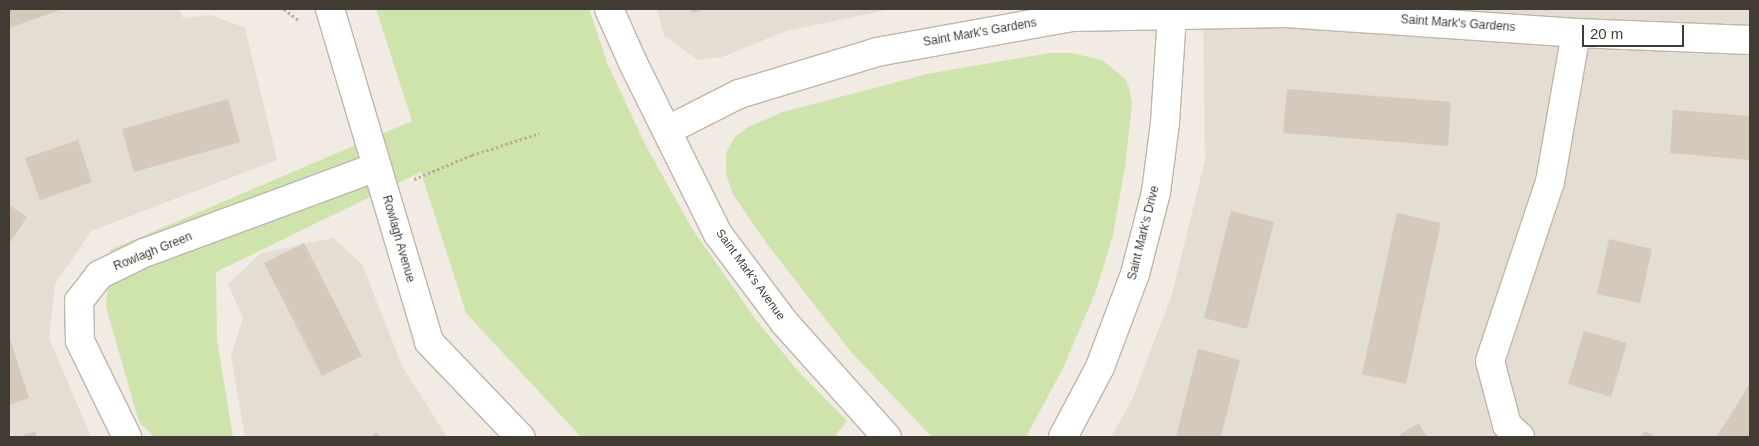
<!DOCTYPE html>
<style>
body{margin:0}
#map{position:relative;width:1759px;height:446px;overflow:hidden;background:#f1ebe3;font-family:Helvetica,sans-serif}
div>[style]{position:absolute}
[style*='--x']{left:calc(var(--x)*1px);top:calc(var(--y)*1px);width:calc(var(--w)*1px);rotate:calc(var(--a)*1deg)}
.residential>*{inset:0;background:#e4ddd1}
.green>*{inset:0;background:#cfe4ad}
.building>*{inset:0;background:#d5c9bc}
.path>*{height:3px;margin-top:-1.5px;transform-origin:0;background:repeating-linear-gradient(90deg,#bdad98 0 2.5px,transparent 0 5px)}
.roads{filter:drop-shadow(1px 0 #bfb5a9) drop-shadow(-1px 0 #bfb5a9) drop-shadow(0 1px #bfb5a9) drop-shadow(0 -1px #bfb5a9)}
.street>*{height:28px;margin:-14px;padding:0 14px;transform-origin:14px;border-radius:14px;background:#fff}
span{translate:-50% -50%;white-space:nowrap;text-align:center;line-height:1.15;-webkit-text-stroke:4px #fff;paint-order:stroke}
.street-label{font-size:12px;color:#423b34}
.frame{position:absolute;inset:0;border:10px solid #423b34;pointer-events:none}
.scale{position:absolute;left:1582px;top:25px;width:102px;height:22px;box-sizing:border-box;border:2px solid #423b34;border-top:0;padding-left:6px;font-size:15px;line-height:18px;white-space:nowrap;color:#423b34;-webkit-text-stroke:4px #fff;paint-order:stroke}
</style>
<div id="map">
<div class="residential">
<div style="clip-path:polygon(9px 9px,179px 9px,183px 18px,211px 15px,245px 28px,277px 160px,91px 231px,55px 284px,49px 338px,91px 437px,9px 437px)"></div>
<div style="clip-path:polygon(657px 9px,892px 9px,786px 31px,722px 57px,698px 60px,664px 36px)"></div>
<div style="clip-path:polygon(1203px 9px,1750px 9px,1750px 437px,1111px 437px,1132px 400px,1172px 294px,1205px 160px)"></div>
<div style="clip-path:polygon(333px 238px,362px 264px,402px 366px,447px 437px,245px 437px,231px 356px,243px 318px,228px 284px,261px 253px)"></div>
</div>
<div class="green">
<div style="clip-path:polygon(376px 9px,589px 9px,608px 65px,646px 146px,693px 230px,756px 320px,798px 371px,847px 421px,837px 433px,838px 437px,581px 437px,466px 313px,421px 172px,216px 272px,217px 339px,233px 437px,154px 437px,139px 422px,106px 307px,110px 250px,412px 121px)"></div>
<div style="clip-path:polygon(1049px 53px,1072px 53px,1102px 60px,1125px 79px,1129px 87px,1132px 105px,1125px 167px,1113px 235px,1096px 291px,1063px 368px,1026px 437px,932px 437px,851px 352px,767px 244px,734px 196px,726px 175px,726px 153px,735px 137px,748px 127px,783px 112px,927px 74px)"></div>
</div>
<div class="building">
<div style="clip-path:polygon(9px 9px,63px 9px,9px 28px)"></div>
<div style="clip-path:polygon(691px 9px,705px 9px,692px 13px)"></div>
<div style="clip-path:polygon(1287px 89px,1451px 102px,1448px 146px,1283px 133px)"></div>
<div style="clip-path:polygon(228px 99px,240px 142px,134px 172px,122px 129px)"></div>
<div style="clip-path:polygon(1673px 110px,1750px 116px,1750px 160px,1670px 153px)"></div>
<div style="clip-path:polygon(78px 140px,92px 182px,40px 200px,25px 158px)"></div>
<div style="clip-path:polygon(9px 205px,27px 217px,9px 244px)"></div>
<div style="clip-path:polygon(1231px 211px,1274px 222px,1247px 329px,1204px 318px)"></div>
<div style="clip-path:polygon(1397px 213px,1441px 223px,1406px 384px,1362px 374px)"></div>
<div style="clip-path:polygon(1609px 239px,1652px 249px,1640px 303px,1597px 294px)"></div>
<div style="clip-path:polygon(304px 243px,362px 356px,322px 376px,264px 263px)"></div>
<div style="clip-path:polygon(1584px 331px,1627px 343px,1611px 397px,1568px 384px)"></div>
<div style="clip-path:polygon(9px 336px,29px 398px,9px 405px)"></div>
<div style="clip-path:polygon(1198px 349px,1240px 360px,1221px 437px,1176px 437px)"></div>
<div style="clip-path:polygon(1750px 383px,1750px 437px,1716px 437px,1730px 416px)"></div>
<div style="clip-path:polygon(1419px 423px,1427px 437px,1396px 437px)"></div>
<div style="clip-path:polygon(35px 431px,37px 437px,19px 437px)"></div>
<div style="clip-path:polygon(1645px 431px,1657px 437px,1641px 437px)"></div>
<div style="clip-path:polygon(376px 432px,382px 437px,370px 437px)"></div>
</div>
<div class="path">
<div style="--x:284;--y:9;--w:20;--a:37"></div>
<div style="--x:414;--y:179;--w:63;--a:-22.5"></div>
<div style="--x:472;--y:155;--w:71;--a:-17.9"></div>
</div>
<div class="roads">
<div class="street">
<div style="--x:330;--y:9;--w:347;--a:73.4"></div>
<div style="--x:429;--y:342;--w:132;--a:46.2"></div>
<div style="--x:609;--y:9;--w:59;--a:66"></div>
<div style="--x:633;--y:63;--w:191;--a:63.6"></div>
<div style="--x:718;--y:234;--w:110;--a:53.1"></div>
<div style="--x:784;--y:322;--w:154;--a:48.2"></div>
<div style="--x:668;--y:130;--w:80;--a:-26.9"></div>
<div style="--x:739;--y:94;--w:144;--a:-16.9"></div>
<div style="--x:877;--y:52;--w:197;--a:-10.2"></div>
<div style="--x:1071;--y:17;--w:214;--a:-1.1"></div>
<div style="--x:1285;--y:13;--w:292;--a:3.9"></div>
<div style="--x:1576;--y:33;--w:174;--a:2.3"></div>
<div style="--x:127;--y:437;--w:107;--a:-116.1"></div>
<div style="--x:80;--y:341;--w:40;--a:-91.4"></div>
<div style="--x:79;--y:301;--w:33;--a:-52"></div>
<div style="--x:99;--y:275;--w:50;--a:-26.1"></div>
<div style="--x:144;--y:253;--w:248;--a:-20.3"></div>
<div style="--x:1063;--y:437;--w:79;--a:-62.1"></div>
<div style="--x:1100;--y:367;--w:99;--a:-69.4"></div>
<div style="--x:1135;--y:274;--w:85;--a:-75.6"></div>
<div style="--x:1156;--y:192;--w:70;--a:-82.6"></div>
<div style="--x:1165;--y:123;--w:108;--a:-86.3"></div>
<div style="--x:1520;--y:437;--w:18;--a:-137"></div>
<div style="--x:1507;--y:425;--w:66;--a:-104.9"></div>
<div style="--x:1490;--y:361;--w:189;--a:-71.5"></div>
<div style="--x:1550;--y:182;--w:151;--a:-80.1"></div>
</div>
</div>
<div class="street-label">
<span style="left:1458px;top:24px;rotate:4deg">Saint Mark's Gardens</span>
<span style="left:980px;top:33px;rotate:-10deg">Saint Mark's Gardens</span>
<span style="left:1144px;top:233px;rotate:-76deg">Saint Mark's Drive</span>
<span style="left:398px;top:239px;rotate:74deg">Rowlagh Avenue</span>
<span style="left:153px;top:252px;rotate:-22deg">Rowlagh Green</span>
<span style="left:750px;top:275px;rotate:54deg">Saint Mark's Avenue</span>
</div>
<div class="frame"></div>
<div class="scale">20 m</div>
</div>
